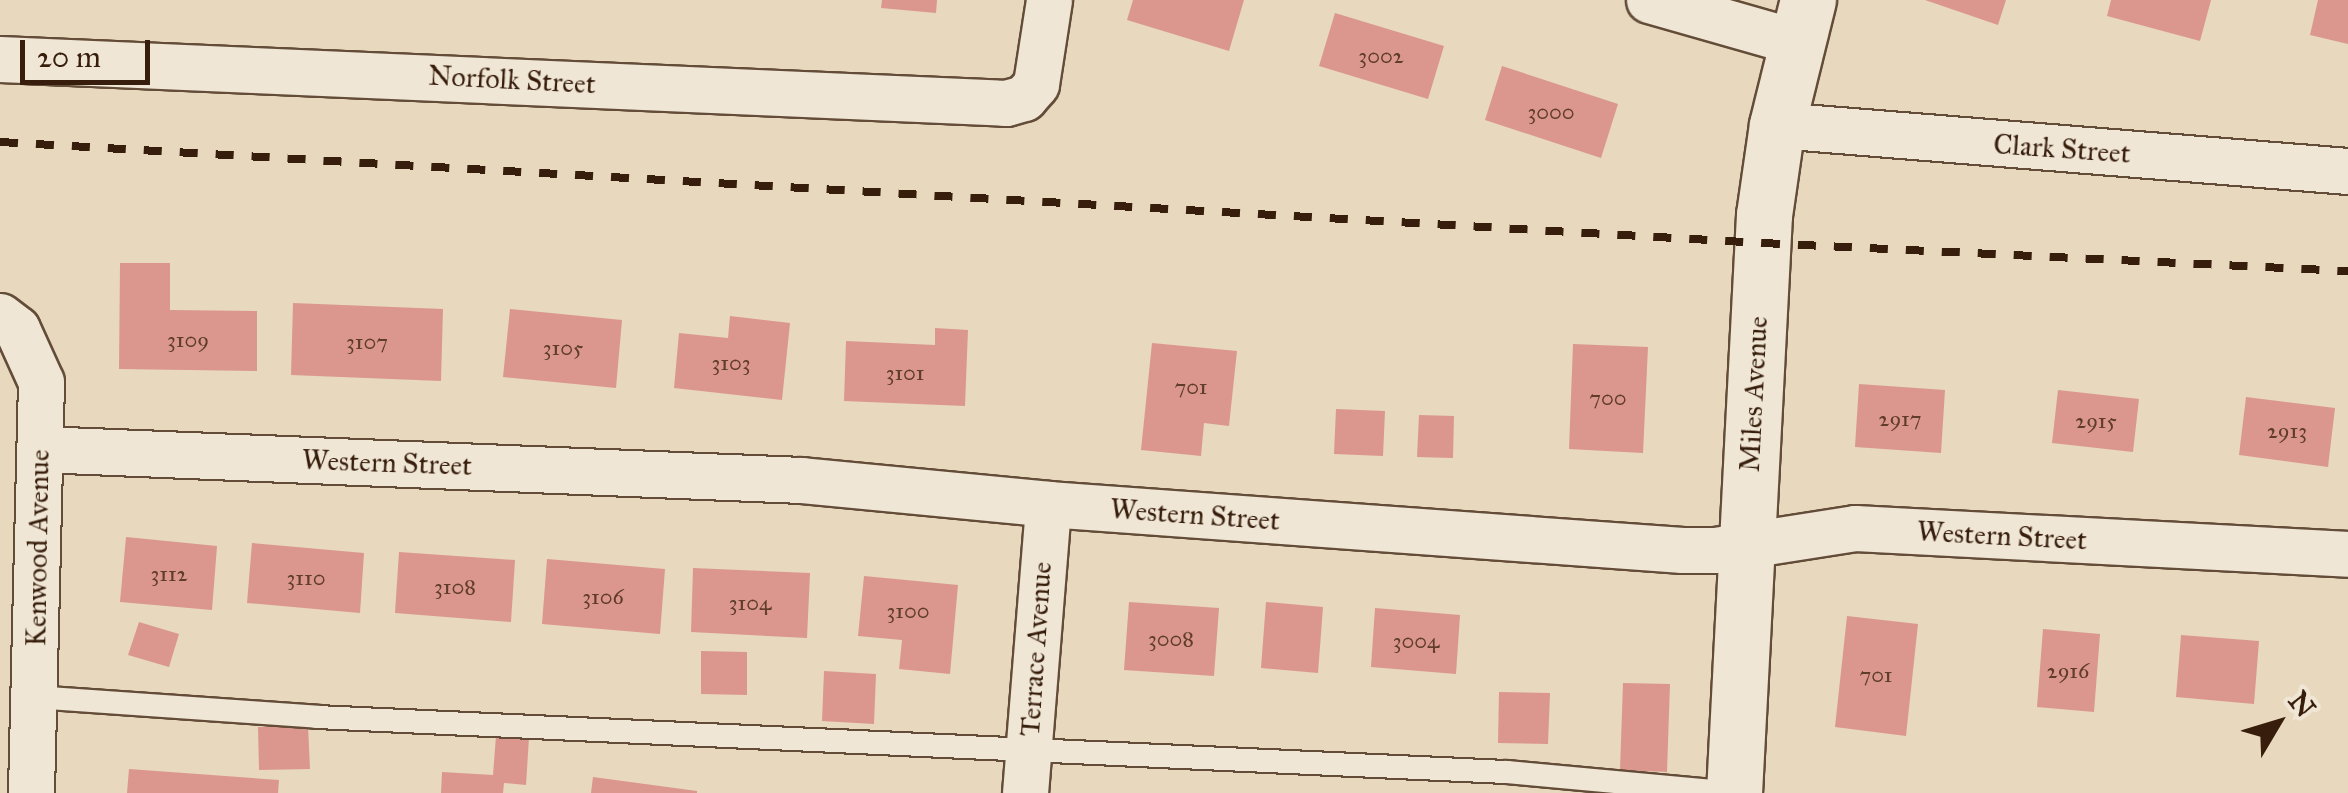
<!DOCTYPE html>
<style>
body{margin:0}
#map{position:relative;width:2348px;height:793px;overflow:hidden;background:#e8d8be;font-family:"IM FELL Great Primer",serif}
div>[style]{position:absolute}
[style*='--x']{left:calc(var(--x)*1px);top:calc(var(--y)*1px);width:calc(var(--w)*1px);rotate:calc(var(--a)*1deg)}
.building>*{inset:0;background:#db978d}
.roads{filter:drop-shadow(2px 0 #634c38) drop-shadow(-2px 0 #634c38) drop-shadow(0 2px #634c38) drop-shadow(0 -2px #634c38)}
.service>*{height:22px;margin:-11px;padding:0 11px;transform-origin:11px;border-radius:11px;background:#f0e6d5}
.minor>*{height:45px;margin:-22.5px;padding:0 22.5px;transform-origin:22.5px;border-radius:22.5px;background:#f0e6d5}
.tertiary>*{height:55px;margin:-27.5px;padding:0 27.5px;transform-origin:27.5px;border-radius:27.5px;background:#f0e6d5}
.rail>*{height:8px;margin-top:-4px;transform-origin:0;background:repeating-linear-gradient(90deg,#371d0b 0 18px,transparent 0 36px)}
span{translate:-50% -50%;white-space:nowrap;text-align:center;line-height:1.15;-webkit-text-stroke:8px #f0e6d5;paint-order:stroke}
.number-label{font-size:22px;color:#603c2c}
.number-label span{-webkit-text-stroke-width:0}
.street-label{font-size:28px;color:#371d0b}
.north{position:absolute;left:2228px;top:673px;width:100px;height:100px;-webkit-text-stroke:8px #f0e6d5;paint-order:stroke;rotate:52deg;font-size:28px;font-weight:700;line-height:40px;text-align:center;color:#371d0b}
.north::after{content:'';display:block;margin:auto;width:35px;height:45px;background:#371d0b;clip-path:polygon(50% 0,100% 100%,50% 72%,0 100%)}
.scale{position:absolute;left:20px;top:40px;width:130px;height:45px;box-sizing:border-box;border:5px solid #371d0b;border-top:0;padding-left:12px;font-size:30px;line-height:35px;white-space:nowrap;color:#371d0b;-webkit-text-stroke:8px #f0e6d5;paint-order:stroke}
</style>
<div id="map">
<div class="building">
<div style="clip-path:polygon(882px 0,937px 0,936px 13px,881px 8px)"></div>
<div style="clip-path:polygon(1133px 0,1244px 0,1229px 51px,1127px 20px)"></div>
<div style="clip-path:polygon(1925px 0,2006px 0,1998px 25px)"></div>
<div style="clip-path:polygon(2111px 0,2211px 0,2200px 41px,2107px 16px)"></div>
<div style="clip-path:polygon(2318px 0,2348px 0,2348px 44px,2310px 35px)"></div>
<div style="clip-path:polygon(1335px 13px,1444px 46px,1428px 99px,1319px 66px)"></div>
<div style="clip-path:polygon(1502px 66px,1618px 104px,1601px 158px,1485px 120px)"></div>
<div style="clip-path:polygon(120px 263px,170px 263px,170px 310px,257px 311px,257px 371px,119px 369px)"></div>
<div style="clip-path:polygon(293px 303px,443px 309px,441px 381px,291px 375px)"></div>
<div style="clip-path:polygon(510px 309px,622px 320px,616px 388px,503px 377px)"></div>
<div style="clip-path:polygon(730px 316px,790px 323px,782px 400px,674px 388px,679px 333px,728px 338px)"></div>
<div style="clip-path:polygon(935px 328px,968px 330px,965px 406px,844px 401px,846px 341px,935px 345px)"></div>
<div style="clip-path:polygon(1152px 343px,1237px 351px,1229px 426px,1204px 423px,1201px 456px,1141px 450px)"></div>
<div style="clip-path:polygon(1573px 344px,1648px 347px,1643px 453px,1569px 449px)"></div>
<div style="clip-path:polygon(1859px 384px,1945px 390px,1941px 453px,1855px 447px)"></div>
<div style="clip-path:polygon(2058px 390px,2139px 399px,2133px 452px,2052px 443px)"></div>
<div style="clip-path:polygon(2246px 397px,2335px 408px,2328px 467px,2239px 455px)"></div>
<div style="clip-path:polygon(1336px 409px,1385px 411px,1383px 456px,1334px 454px)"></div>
<div style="clip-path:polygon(1419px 415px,1454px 416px,1453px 458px,1417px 457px)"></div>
<div style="clip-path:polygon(126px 537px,217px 546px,212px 610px,120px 602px)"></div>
<div style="clip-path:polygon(252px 543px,364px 553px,360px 613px,247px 603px)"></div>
<div style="clip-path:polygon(399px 552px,515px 560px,511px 622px,395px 613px)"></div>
<div style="clip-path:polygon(547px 559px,665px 569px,660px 634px,542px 624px)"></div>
<div style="clip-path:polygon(693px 568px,810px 573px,807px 638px,691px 632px)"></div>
<div style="clip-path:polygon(864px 576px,958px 585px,950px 674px,899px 669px,902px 640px,858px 636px)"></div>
<div style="clip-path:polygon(1129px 602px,1219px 608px,1214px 676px,1124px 670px)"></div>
<div style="clip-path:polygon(1266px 602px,1323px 607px,1318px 673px,1261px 668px)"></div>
<div style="clip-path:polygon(1375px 608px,1460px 615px,1456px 674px,1371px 667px)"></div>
<div style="clip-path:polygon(1847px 616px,1918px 624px,1906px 736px,1835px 727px)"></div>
<div style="clip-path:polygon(139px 622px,179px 634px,169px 667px,128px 655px)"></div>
<div style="clip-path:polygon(2043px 629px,2100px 634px,2094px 712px,2037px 707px)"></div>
<div style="clip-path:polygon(2181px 635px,2259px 641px,2254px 704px,2176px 697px)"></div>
<div style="clip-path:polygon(701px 651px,747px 652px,747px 695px,701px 694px)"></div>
<div style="clip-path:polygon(824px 671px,876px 674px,874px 724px,822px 721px)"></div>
<div style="clip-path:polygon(1623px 683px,1670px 684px,1667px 772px,1620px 770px)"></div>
<div style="clip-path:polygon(1499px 692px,1550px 693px,1548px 744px,1498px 743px)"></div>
<div style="clip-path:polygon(308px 726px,310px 769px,259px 770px,258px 727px)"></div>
<div style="clip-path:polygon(496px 736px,529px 738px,526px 785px,504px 783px,503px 793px,441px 793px,442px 772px,493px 775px)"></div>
<div style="clip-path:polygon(129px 769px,279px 780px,278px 793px,127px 793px)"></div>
<div style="clip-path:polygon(593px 777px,697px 791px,697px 793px,591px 793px)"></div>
</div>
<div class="roads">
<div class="service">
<div style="--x:34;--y:697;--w:284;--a:4"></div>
<div style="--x:317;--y:717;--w:1191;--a:2.65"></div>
<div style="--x:1507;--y:772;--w:228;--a:5.3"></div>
</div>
<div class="minor">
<div style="--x:1649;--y:0;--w:153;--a:15.9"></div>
<div style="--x:0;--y:59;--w:1007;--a:2.5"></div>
<div style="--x:1006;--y:103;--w:19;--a:-16"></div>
<div style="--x:1024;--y:98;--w:18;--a:-49"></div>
<div style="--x:1036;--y:84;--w:85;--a:-81.2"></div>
<div style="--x:1777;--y:125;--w:573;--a:4.61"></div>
<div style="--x:0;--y:316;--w:21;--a:37"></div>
<div style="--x:17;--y:329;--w:58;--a:65.6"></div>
<div style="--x:41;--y:382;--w:411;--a:91.4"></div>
<div style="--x:40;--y:449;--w:762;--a:2.33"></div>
<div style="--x:801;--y:480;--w:248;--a:5.5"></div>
<div style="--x:1048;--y:504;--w:636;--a:4.15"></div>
<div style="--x:1682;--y:550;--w:33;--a:0"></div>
<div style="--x:1715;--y:550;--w:142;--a:-8.9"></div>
<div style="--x:1855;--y:528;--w:494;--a:3"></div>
<div style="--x:1025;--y:793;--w:290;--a:-85.4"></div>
</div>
<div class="tertiary">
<div style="--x:1734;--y:793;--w:579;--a:-87.03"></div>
<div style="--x:1764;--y:215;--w:91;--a:-81.8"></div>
<div style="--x:1777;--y:125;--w:129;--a:-76.1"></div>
</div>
</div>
<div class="rail">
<div style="--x:0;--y:142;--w:1765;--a:3.28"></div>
<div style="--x:1762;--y:243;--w:587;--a:2.74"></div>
</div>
<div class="number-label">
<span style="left:1381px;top:56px">3002</span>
<span style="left:1551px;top:112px">3000</span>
<span style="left:188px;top:340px">3109</span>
<span style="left:367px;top:342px">3107</span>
<span style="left:563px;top:348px">3105</span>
<span style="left:731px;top:363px">3103</span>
<span style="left:905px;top:373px">3101</span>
<span style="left:1191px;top:387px">701</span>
<span style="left:1608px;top:398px">700</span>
<span style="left:1900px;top:419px">2917</span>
<span style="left:2096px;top:421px">2915</span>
<span style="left:2287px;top:431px">2913</span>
<span style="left:169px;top:574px">3112</span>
<span style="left:306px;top:578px">3110</span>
<span style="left:455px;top:587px">3108</span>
<span style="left:603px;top:597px">3106</span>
<span style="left:750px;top:603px">3104</span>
<span style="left:908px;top:611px">3100</span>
<span style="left:1171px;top:639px">3008</span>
<span style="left:1416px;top:641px">3004</span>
<span style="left:2068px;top:671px">2916</span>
<span style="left:1876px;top:675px">701</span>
</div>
<div class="street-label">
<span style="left:512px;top:80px;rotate:3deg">Norfolk Street</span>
<span style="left:2062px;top:149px;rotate:4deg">Clark Street</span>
<span style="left:1754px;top:394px;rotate:-87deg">Miles Avenue</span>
<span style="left:387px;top:463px;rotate:2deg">Western Street</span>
<span style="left:1195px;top:515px;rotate:4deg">Western Street</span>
<span style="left:2002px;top:536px;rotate:3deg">Western Street</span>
<span style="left:38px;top:548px;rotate:-89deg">Kenwood Avenue</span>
<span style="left:1036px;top:649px;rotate:-86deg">Terrace Avenue</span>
</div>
<div class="north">N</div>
<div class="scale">20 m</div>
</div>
